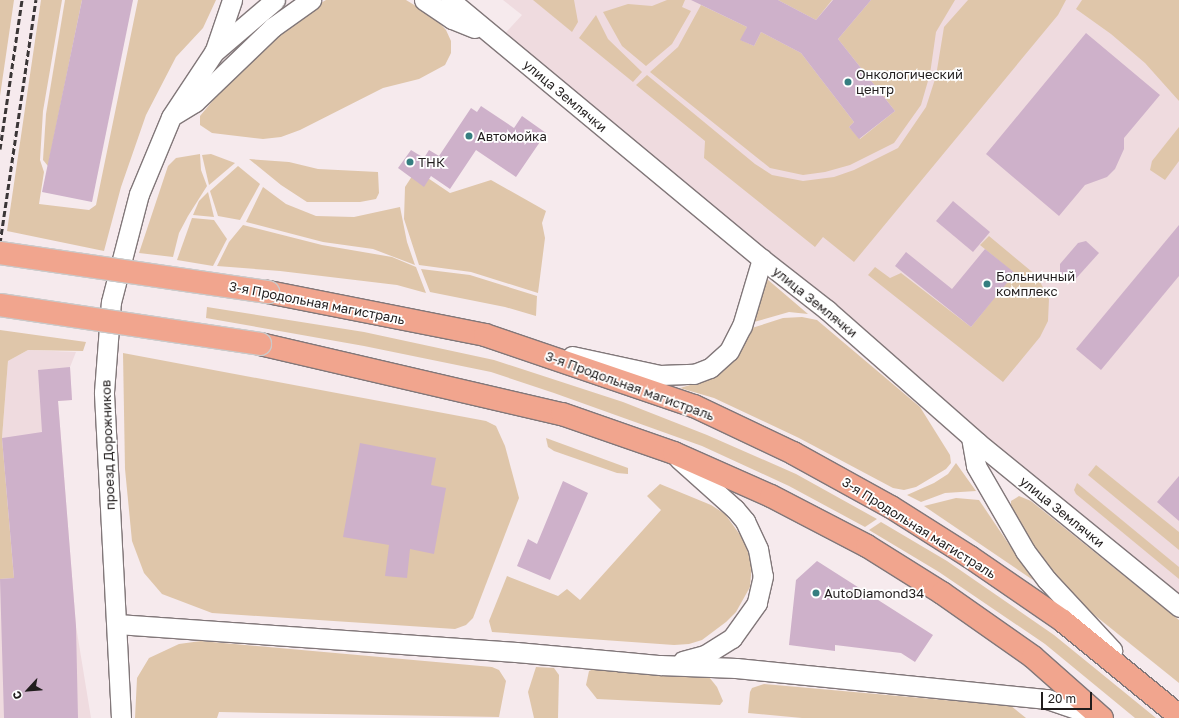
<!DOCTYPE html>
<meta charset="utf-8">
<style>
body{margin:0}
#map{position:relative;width:1179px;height:718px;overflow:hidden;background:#f6eaed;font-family:"Golos Text",sans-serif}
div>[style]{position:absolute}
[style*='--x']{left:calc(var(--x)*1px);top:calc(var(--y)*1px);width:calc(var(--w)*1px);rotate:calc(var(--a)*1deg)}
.built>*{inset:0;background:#efdbdf}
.green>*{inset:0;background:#dfc6aa}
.building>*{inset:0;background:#ceb1ca}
.roads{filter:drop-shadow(1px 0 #817779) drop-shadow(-1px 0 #817779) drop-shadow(0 1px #817779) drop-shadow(0 -1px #817779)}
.secondary>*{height:19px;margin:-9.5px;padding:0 9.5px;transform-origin:9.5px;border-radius:9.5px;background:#fff}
.highway>*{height:22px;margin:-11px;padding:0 11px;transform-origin:11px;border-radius:11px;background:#f1a58e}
.rail>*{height:3px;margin-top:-1.5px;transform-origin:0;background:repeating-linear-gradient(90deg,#3b3637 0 6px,transparent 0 9px)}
.bridges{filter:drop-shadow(1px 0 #cac9c9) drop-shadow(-1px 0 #cac9c9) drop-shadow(0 1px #cac9c9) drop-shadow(0 -1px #cac9c9)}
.highway-bridge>*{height:22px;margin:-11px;padding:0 11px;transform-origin:11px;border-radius:11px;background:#f1a58e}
.dots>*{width:11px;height:11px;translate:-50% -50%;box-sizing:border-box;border:2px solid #fff;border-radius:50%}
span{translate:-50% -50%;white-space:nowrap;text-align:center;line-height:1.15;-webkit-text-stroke:3.5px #fff;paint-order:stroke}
.poi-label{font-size:13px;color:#211d1d}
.left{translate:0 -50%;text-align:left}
.street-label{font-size:13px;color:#211d1d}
.north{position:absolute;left:8px;top:670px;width:40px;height:40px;-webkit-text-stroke:3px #fff;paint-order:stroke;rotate:244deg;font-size:11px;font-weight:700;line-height:16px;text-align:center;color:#211d1d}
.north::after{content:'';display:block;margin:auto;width:14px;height:18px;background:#211d1d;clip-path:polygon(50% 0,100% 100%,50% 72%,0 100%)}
.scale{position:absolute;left:1041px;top:692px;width:51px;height:18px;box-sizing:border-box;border:2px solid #211d1d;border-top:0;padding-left:5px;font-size:12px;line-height:14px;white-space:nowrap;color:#211d1d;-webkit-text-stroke:3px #fff;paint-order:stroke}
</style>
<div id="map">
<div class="built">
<div style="clip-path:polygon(503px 0,1179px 0,1179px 607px,498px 41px,522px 15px)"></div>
<div style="clip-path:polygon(28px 350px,76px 352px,70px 367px,72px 400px,58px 401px,76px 626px,91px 718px,0 718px,0 579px,14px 577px,2px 438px,8px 361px)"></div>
</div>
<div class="green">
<div style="clip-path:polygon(0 0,14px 0,0 96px)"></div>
<div style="clip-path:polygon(41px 0,62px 0,43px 111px,40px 160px,44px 172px,39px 204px,89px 210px,96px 205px,138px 0,216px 0,203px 28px,176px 57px,146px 115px,121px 187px,104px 251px,7px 231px)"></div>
<div style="clip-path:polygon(65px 0,82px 0,48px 166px,43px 160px,46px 114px)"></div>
<div style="clip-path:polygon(326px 0,406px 0,434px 17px,446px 30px,451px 41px,451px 53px,445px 65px,419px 79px,383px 88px,300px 130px,281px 137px,263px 139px,212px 133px,200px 125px,200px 116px,231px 79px,305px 12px)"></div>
<div style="clip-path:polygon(533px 0,574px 0,578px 22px,572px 32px)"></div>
<div style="clip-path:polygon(667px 0,685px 0,682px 7px,691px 11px,672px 44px,646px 66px,622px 46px,603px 12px,628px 4px,652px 6px)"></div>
<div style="clip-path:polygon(778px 0,832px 0,816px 20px)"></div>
<div style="clip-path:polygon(871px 0,955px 0,936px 32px,930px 74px,921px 105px,894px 143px,850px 165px,825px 172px,803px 175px,770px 168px,650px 72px,678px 47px,701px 5px,747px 27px,741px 40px,754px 46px,761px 32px,801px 53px,854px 122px,849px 127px,860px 139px,895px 111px,838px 39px)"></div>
<div style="clip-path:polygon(968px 0,1066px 0,1058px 15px,854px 262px,823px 237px,815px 247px,704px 158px,705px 141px,636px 85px,647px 75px,755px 164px,772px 175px,803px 181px,834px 177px,854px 170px,898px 148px,926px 107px,936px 76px,944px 27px)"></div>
<div style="clip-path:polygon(1082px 0,1179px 0,1179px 101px,1145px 63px,1111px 34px,1076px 9px)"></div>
<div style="clip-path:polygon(596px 15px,608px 39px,642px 72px,633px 82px,579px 38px)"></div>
<div style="clip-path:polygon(1179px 127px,1179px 161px,1165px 180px,1150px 170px,1152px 161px)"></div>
<div style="clip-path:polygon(200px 154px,201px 170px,207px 186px,188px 216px,179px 233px,173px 257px,139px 253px,168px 166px,176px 158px)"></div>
<div style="clip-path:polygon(211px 154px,235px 163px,209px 185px,202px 155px)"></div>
<div style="clip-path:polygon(249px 159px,289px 162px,318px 169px,378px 172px,379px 193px,376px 199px,360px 202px,307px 202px,281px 185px)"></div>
<div style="clip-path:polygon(238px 166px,260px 184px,240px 220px,218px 216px,210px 191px)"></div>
<div style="clip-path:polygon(416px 170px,450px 193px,491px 180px,546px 211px,542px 223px,545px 238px,538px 293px,471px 272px,419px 265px,404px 219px,405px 187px)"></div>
<div style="clip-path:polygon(263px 187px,286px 204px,316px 216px,354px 217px,400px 207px,407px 242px,415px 265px,373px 249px,323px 242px,246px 222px)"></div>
<div style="clip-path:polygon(208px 192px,214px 217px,193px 215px,199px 201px)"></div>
<div style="clip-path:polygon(192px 218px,214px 220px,227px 239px,213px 266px,177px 260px)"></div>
<div style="clip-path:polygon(243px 225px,322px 245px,392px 257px,416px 267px,426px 293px,397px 285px,280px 271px,217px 266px,229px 242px)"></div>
<div style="clip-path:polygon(989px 236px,1037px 276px,1049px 299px,1048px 321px,1040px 337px,1003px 382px,868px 275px,875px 267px,890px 278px,901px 273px,971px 327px,1014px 273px,980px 245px)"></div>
<div style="clip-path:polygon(421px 269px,470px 275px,537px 296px,536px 316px,505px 307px,430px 292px)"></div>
<div style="clip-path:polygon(761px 274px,808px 314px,789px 312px,754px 322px,759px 305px)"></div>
<div style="clip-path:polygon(207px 307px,364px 332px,494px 360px,623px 402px,707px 435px,796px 474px,877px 519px,865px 527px,789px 486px,702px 446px,554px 393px,491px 372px,364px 346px,206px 318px)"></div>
<div style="clip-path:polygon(802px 317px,817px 320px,920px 407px,950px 455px,951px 463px,946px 469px,916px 487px,904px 490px,893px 488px,799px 438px,714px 398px,680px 388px,697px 383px,729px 364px,740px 350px,752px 328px,783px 318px)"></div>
<div style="clip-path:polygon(0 330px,86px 342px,83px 351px,28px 350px,8px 361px,2px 438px,14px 578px,0 579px)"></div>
<div style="clip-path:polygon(123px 353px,486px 421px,496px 426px,505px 446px,519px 498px,473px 618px,466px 625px,455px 629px,212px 613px,162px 594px,144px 573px,132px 541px,125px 469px)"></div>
<div style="clip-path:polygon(546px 438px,628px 468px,628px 474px,617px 473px,554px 451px,548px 447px)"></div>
<div style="clip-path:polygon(956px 463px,976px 491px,945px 493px,921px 502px,907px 495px,934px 483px,948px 474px)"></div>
<div style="clip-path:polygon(1096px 465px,1179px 532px,1179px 550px,1088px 475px)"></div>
<div style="clip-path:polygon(1077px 483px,1179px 567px,1179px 579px,1076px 494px,1074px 490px)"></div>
<div style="clip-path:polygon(660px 484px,711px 505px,725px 514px,743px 539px,752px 563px,750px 587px,736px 612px,726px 622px,702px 640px,689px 644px,674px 645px,492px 632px,489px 621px,507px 576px,558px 596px,567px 589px,580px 600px,661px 510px,647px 496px)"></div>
<div style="clip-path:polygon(1019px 496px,1031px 501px,1179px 620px,1179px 683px,1067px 593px,1055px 580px,1011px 515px,1011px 501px)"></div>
<div style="clip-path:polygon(956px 498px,979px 500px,1033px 580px,924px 506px)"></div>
<div style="clip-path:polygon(881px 522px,947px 561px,1054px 635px,1156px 718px,1135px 718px,1045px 644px,939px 572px,869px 530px)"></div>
<div style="clip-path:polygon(201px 641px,492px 667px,499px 670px,506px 681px,499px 717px,219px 712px,217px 718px,135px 718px,137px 678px,149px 658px,179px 644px)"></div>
<div style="clip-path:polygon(536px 667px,554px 668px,559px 675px,558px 718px,534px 718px,528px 692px)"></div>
<div style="clip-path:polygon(594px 669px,709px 677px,717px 687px,723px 701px,720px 705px,597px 699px,586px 685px,589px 671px)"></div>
<div style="clip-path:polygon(764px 684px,1011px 706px,1026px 718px,802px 718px,748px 713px,750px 692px,752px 688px)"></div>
</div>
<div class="building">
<div style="clip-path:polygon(82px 0,133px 0,92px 202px,42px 192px)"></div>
<div style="clip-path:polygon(691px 0,778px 0,816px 20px,833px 0,871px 0,838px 39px,895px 111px,859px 139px,849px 127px,854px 122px,801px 53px,761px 32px,754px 46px,740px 40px,747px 27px)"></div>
<div style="clip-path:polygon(1086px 33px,1160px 95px,1124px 138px,1124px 149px,1115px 169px,1107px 177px,1085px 185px,1059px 216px,986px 154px)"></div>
<div style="clip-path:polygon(481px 106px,514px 128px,522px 116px,546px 133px,516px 177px,476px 150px,450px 189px,431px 176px,424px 187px,398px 168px,411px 150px,424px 158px,429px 150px,439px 156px,471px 108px,477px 112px)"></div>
<div style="clip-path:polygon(953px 201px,990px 232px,973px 252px,936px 221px)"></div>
<div style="clip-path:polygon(1179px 225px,1179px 276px,1101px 370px,1076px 349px)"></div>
<div style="clip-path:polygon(1086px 241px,1099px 253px,1072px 283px,1060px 272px,1060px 264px,1078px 243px)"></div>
<div style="clip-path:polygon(985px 249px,1015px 273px,971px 327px,895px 266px,906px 252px,952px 289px)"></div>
<div style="clip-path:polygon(70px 367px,72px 400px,58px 401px,76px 626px,78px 718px,4px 718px,0 579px,14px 578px,2px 438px,42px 432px,38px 370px)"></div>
<div style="clip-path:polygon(360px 443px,436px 458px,431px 485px,446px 488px,434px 554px,410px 549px,407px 578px,385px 576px,389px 545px,343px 537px)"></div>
<div style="clip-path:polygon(1179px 476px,1179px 521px,1157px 502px)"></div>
<div style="clip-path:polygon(563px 481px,588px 493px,550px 580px,517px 566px,528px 539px,537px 544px)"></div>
<div style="clip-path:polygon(817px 561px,933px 635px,915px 662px,901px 653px,835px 645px,835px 651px,789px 645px,796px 580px)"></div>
</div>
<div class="roads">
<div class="secondary">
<div style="--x:424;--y:0;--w:34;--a:34"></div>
<div style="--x:452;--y:19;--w:24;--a:22"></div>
<div style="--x:450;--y:0;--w:405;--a:39.7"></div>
<div style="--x:762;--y:259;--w:83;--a:38.1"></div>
<div style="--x:827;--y:310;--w:200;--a:41.3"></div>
<div style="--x:977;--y:442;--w:261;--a:39.2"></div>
<div style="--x:215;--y:50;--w:53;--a:-71.2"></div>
<div style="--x:175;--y:114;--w:23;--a:-31"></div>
<div style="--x:195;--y:102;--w:108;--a:-43.9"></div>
<div style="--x:273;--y:27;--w:47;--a:-35.4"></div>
<div style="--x:572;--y:356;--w:90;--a:12.2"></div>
<div style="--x:660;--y:375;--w:34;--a:-2"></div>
<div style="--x:694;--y:374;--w:17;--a:-21"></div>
<div style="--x:710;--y:368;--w:25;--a:-42"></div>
<div style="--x:729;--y:351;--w:28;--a:-63"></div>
<div style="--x:742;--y:326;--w:70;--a:-73.4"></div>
<div style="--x:971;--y:437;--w:29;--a:80"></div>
<div style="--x:976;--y:466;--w:98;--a:60"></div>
<div style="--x:1025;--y:551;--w:36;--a:53"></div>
<div style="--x:1047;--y:580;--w:96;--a:47.1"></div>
<div style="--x:679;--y:459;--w:75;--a:41.8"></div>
<div style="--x:735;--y:509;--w:16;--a:50"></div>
<div style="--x:745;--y:521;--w:31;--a:65"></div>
<div style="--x:758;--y:549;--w:27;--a:80"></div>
<div style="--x:763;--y:576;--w:28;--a:103"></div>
<div style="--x:757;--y:603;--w:43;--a:125.5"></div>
<div style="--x:732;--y:638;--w:32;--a:148"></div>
<div style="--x:705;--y:655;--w:23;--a:165"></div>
<div style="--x:117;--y:624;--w:400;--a:4"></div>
<div style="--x:516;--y:652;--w:145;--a:5.2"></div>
<div style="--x:660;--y:665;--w:76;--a:2.3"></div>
<div style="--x:736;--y:668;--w:313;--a:5.7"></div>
<div style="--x:1047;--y:699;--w:34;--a:19"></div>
<div style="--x:1079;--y:710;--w:14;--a:34"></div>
<div style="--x:121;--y:718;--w:326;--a:-93"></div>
<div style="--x:104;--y:392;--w:90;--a:-85.6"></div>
<div style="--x:111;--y:302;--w:112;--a:-75.5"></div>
<div style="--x:139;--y:194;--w:83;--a:-67.4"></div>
<div style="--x:171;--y:117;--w:78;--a:-56.5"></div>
<div style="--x:214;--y:52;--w:80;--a:-40.4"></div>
</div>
<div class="highway">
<div style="--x:268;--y:292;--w:221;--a:11.2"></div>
<div style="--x:485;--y:335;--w:221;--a:18.8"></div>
<div style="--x:694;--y:406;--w:110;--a:25.4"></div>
<div style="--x:793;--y:453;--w:112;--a:28.9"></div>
<div style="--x:891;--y:507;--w:93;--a:32.3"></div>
<div style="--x:970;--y:557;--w:113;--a:34.5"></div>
<div style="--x:1063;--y:621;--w:150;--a:39.3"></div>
<div style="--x:260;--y:344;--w:310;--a:13.1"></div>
<div style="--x:562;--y:414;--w:119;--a:19.2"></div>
<div style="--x:674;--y:453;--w:106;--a:23.9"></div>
<div style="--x:771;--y:496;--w:108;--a:27.5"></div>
<div style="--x:867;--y:546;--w:89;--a:32.1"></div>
<div style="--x:942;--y:593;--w:111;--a:35.1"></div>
<div style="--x:1033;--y:657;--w:92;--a:41.5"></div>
</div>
</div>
<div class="rail">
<div style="--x:0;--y:149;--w:151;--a:-81.6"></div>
<div style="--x:0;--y:243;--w:246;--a:-81.6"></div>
</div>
<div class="bridges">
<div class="highway-bridge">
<div style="--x:0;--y:253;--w:271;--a:8.3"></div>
<div style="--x:0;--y:305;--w:263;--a:8.5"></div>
</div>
</div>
<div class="dots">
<div style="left:848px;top:82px;background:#357e80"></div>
<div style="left:469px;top:136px;background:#357e80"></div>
<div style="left:410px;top:162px;background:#357e80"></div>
<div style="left:987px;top:284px;background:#357e80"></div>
<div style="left:816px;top:593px;background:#357e80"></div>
</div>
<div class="poi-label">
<span class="left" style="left:856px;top:82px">Онкологический<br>центр</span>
<span class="left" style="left:477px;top:136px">Автомойка</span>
<span class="left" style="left:418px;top:162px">ТНК</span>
<span class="left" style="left:996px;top:284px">Больничный<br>комплекс</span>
<span class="left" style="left:824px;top:593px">AutoDiamond34</span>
</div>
<div class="street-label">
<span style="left:565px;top:96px;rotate:40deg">улица Землячки</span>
<span style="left:815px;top:302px;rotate:39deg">улица Землячки</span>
<span style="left:317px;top:303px;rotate:11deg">3-я Продольная магистраль</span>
<span style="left:630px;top:386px;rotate:20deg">3-я Продольная магистраль</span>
<span style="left:108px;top:445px;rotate:-92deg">проезд Дорожников</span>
<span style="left:1062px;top:512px;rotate:39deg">улица Землячки</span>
<span style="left:919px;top:528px;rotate:32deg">3-я Продольная магистраль</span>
</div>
<div class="north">С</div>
<div class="scale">20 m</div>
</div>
